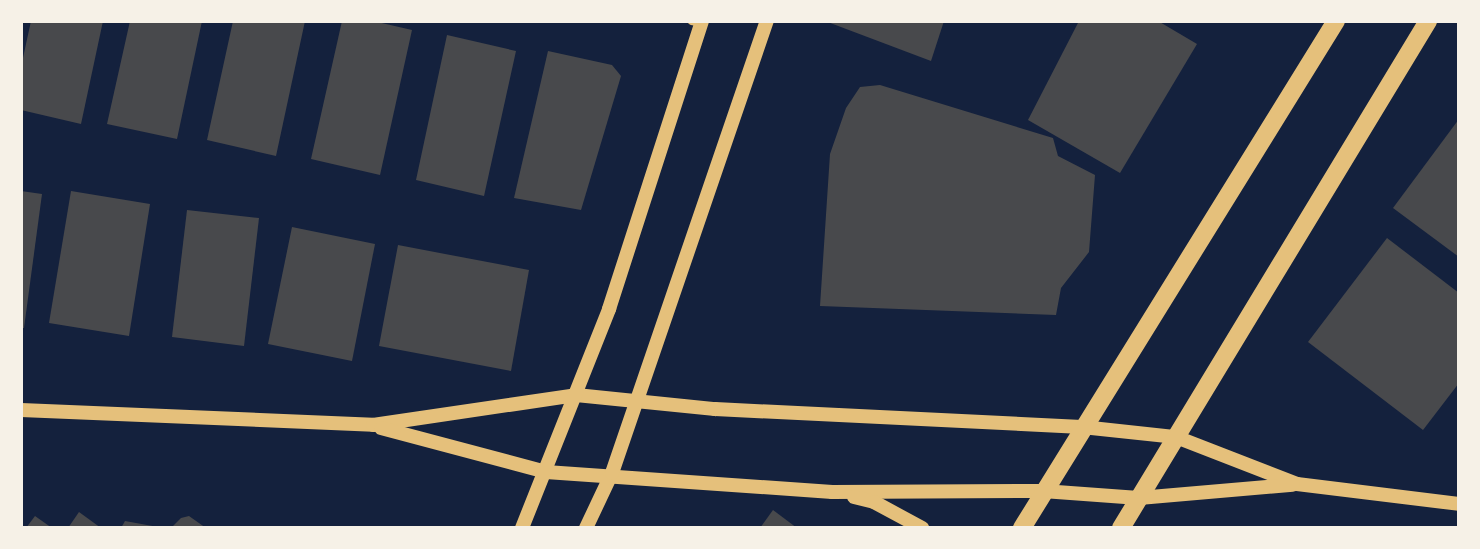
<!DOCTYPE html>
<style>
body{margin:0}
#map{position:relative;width:1480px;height:549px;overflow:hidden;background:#14213d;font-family:Figtree,sans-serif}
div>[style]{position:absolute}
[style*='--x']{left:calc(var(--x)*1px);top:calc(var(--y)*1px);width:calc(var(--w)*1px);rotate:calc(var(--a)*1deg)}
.building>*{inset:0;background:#48494c}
.minor>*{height:7px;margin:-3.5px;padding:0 3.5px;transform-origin:3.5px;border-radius:3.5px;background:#e5c07b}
.secondary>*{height:14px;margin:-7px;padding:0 7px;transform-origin:7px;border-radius:7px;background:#e5c07b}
.primary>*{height:18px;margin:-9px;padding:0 9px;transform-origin:9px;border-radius:9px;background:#e5c07b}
span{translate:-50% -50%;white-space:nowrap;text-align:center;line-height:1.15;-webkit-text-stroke:5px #f6f1e7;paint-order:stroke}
.frame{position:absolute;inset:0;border:23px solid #f6f1e7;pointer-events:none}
</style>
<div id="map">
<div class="building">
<div style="clip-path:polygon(31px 21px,103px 21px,81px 124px,21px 110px,21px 67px)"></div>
<div style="clip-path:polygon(130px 21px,202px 21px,177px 139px,107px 124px)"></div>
<div style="clip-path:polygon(233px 21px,305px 21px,276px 156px,207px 140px)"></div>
<div style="clip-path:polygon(342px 21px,373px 21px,412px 30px,380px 175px,311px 159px)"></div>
<div style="clip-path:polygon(825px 21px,944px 21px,931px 61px)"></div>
<div style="clip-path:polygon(1079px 21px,1158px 21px,1197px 44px,1120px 173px,1028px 120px)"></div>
<div style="clip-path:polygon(447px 35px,516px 51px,484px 196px,416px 180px)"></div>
<div style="clip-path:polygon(548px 51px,612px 65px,621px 76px,581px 210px,514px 198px)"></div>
<div style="clip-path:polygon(880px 85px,1053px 138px,1058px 156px,1095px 175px,1089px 252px,1061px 288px,1056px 315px,820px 306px,830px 154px,846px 108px,860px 87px)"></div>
<div style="clip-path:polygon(1459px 119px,1459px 257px,1393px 208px)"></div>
<div style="clip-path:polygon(21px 191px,42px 194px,24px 328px,21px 328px)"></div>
<div style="clip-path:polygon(71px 191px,150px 204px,129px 336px,49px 323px)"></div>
<div style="clip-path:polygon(187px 210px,259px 218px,244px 346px,172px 337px)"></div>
<div style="clip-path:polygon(292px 227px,375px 244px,352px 361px,268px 344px)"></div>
<div style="clip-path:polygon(1387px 238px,1459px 293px,1459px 383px,1423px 430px,1308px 342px)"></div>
<div style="clip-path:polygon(398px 245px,529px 270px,511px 371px,379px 346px)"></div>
<div style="clip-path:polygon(773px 510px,797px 528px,760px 528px)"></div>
<div style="clip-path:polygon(79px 512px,101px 528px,68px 528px)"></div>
<div style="clip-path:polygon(35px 516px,52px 528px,26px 528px)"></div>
<div style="clip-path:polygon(189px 516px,206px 528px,171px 528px,181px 518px)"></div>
<div style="clip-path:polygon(125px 521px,158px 527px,158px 528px,121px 528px)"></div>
</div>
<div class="minor">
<div style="--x:691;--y:21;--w:10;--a:11"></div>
</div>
<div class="secondary">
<div style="--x:21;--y:410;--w:352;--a:2.4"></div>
<div style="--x:373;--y:425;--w:205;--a:-8.4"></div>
<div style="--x:576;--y:395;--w:140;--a:5.8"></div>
<div style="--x:715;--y:409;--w:367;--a:2.8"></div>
<div style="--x:1082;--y:427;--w:95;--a:6.1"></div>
<div style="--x:1176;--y:437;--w:130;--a:21.2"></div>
<div style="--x:1297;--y:484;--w:163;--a:7"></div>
<div style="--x:381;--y:428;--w:171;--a:14.9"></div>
<div style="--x:546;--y:472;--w:287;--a:4"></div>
<div style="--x:832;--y:492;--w:211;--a:-0.3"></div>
<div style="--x:1043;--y:491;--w:96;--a:4.2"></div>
<div style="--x:1139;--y:498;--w:154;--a:-4.9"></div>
<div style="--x:854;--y:497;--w:21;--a:14"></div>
<div style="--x:874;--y:502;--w:55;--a:28.4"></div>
<div style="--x:522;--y:528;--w:236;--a:-68.3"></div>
<div style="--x:609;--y:309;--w:303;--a:-72.1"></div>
<div style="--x:586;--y:528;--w:61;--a:-64.7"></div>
<div style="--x:612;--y:473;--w:478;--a:-71.1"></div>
</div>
<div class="primary">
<div style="--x:1022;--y:528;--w:596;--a:-58.23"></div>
<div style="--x:1121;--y:528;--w:593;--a:-58.8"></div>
</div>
<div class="frame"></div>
</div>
